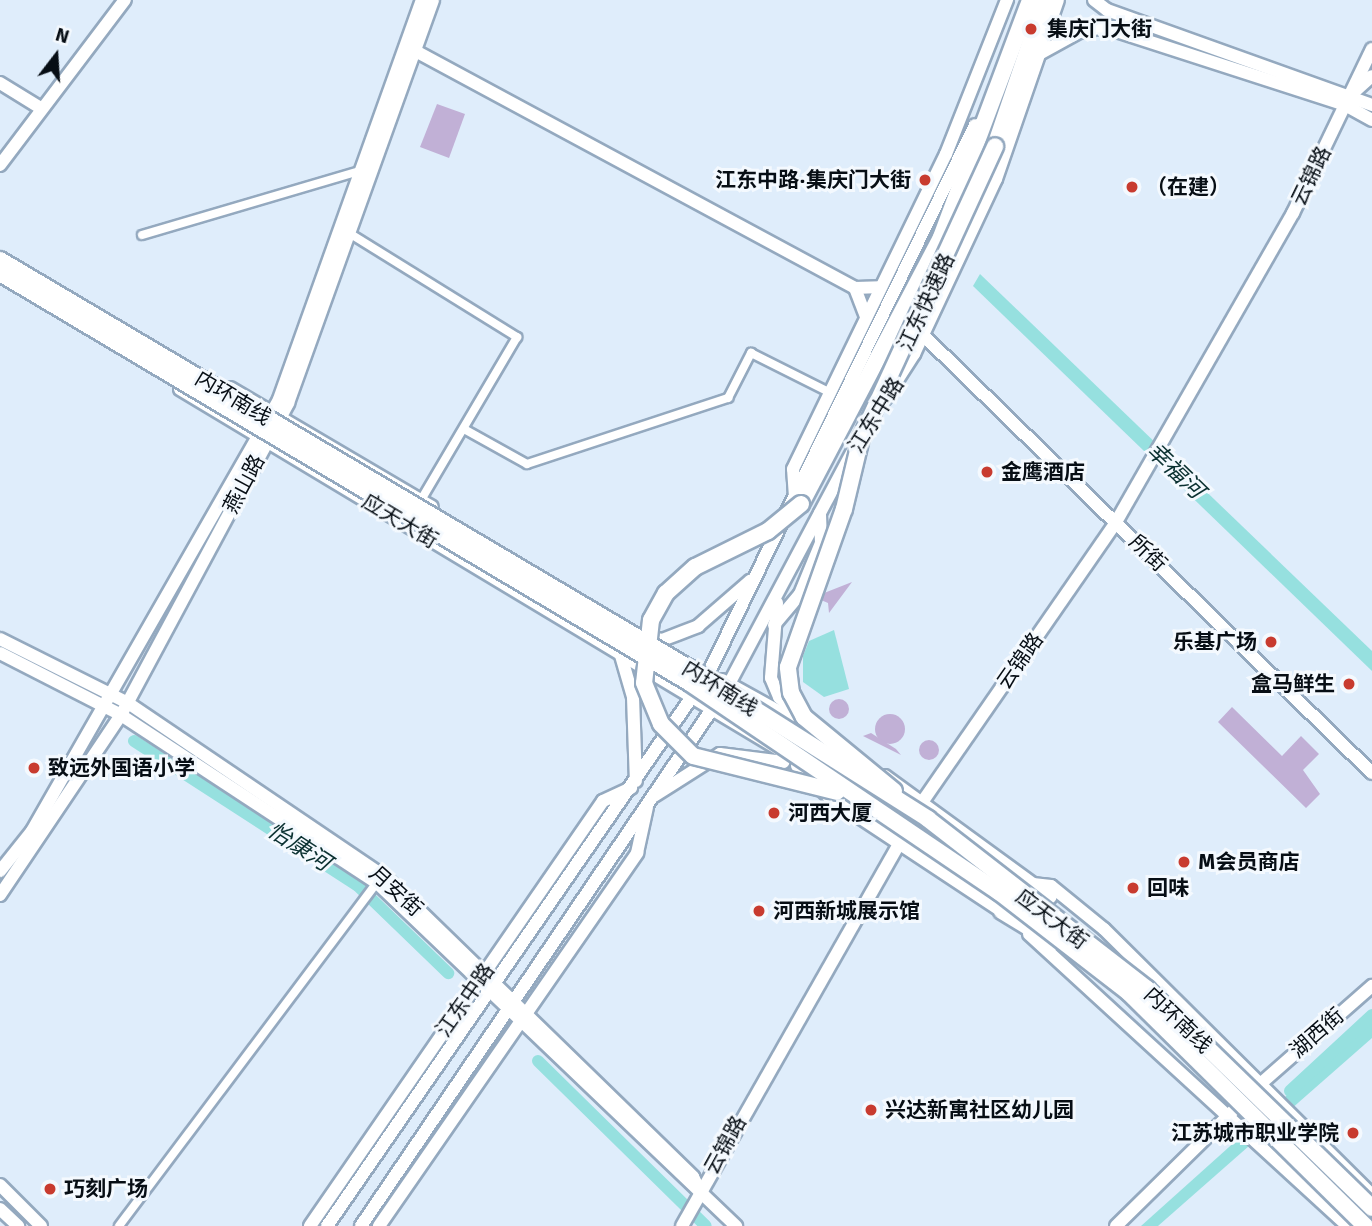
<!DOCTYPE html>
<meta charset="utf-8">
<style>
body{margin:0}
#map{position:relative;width:1372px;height:1226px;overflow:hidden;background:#dfedfb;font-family:Signika,"Noto Sans SC",sans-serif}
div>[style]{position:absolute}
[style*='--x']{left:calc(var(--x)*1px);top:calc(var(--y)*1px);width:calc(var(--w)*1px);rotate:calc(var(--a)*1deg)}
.green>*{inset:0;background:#c1b0d6}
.round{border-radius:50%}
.water>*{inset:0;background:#96e0df}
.river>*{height:12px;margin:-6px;padding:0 6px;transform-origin:6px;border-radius:6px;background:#96e0df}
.roads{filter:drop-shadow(2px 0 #94a9bf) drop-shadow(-2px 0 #94a9bf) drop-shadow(0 2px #94a9bf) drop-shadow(0 -2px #94a9bf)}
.street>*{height:8px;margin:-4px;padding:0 4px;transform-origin:4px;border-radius:4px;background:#fff}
.secondary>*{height:12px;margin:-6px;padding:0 6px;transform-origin:6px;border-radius:6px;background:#fff}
.primary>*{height:12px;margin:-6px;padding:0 6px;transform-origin:6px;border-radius:6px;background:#fff}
.highway>*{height:16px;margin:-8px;padding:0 8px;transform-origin:8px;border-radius:8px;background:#fff}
.bridges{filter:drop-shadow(2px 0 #94a9bf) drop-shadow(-2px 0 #94a9bf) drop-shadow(0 2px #94a9bf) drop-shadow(0 -2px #94a9bf)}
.highway-bridge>*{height:16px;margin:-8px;padding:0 8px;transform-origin:8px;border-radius:8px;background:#fff}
.dots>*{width:19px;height:19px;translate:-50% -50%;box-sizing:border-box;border:4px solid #f4f9fe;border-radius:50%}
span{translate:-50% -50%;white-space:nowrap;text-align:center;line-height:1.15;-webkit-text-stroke:6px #f4f9fe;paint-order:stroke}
.poi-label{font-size:21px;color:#070e15;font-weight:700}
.left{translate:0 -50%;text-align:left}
.right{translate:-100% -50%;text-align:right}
.street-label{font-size:21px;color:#070e15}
.water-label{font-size:23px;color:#0b3131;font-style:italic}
.north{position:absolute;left:21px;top:21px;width:70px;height:70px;-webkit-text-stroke:5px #f4f9fe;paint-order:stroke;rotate:17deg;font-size:19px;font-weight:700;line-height:28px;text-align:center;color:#070e15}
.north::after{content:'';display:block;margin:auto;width:24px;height:32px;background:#070e15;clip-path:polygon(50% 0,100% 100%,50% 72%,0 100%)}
</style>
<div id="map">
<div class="green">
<div style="clip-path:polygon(437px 104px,465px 114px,449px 158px,420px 147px)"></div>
<div style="clip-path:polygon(852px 582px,829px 613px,828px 603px,814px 597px)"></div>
<div class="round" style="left:829px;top:699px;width:20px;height:20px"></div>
<div style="clip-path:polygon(1232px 707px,1282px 756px,1301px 736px,1319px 754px,1303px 770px,1320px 794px,1306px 808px,1218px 722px)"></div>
<div class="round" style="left:875px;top:714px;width:30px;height:30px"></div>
<div style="clip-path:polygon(871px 733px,896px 749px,901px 755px,863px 736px)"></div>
<div class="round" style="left:919px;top:740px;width:20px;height:20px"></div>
</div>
<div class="water">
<div style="clip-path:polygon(980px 274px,1372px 651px,1372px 671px,973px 286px)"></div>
<div style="clip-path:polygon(834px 630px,849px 689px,824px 697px,803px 682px,803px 656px,809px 641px)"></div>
<div style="clip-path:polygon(1372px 1019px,1372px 1038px,1158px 1226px,1141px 1226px)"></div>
</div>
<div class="river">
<div style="--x:134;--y:741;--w:265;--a:32.9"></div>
<div style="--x:357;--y:885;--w:127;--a:44"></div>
<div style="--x:538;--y:1061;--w:235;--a:44.5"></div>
<div style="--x:1290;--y:1091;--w:112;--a:-42.8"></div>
</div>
<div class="roads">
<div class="street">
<div style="--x:349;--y:233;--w:198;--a:31.8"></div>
<div style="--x:517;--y:337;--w:189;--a:120.5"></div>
<div style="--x:142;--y:235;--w:227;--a:-16.4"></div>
<div style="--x:464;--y:429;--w:72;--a:29.1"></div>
<div style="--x:527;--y:464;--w:212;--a:-18.2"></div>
<div style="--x:728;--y:398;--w:51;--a:-62.9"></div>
<div style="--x:751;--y:353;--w:87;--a:26.6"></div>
<div style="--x:119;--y:1226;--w:429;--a:-53.1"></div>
</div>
<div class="secondary">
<div style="--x:1107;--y:10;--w:282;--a:19.7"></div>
<div style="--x:1104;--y:27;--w:253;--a:17.9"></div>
<div style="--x:1345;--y:105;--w:31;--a:29"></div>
<div style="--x:408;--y:47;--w:508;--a:28.33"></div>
<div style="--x:855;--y:288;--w:25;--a:-2"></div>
<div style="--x:0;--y:83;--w:46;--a:31.6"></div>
<div style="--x:1353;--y:93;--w:25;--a:-42"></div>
<div style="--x:0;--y:165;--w:207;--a:-52.9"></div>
<div style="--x:855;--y:288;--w:31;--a:69"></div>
<div style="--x:923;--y:335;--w:627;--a:44.29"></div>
<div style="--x:795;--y:497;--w:28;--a:-94"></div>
<div style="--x:793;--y:469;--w:350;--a:-64.1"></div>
<div style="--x:946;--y:154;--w:166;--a:-68.4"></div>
<div style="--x:0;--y:639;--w:143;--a:26.6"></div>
<div style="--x:128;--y:703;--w:310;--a:34.1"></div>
<div style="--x:385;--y:877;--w:430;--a:44.2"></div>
<div style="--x:693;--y:1177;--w:16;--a:63"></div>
<div style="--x:0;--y:653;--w:136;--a:27.1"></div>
<div style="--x:121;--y:715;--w:306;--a:33.3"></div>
<div style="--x:377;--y:883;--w:497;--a:43.7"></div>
<div style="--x:722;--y:680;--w:97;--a:28.9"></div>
<div style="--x:797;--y:766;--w:45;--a:44.1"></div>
<div style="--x:829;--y:797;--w:214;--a:33.5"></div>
<div style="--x:885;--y:776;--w:183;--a:36.1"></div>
<div style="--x:1033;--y:884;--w:18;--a:6"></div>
<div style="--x:1051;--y:886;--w:68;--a:39.1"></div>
<div style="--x:1104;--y:929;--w:378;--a:44.8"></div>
<div style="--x:0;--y:871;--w:51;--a:-51.3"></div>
<div style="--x:32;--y:831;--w:498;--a:-60.2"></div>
<div style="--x:279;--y:399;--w:424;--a:-70.3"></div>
<div style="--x:0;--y:895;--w:217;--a:-56.1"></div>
<div style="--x:121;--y:715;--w:354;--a:-61.8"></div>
<div style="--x:288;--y:403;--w:428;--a:-70.2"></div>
<div style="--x:1029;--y:934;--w:432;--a:42.5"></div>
<div style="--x:1258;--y:1086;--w:152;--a:-41.3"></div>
<div style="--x:0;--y:1185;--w:58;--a:45"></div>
<div style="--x:0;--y:1209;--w:25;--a:43"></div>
<div style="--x:310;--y:1226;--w:516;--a:-55.42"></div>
<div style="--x:603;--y:801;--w:31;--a:-25"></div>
<div style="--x:379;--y:1226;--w:454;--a:-55.3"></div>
<div style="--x:637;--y:853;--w:47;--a:-77.7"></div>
<div style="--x:682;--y:1226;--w:489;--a:-60.4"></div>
<div style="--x:923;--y:801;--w:339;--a:-55.3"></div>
<div style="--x:1116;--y:522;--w:356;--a:-60.2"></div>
<div style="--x:1293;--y:213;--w:182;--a:-64.3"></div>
<div style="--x:1116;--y:1226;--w:164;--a:-44.5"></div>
</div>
<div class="primary">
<div style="--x:1094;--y:0;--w:16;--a:38"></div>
<div style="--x:1041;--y:53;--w:43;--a:-28.9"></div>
<div style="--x:1079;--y:32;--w:25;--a:-11"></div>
<div style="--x:230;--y:388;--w:234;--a:30.5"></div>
<div style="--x:180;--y:389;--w:741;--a:31.03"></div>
<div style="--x:885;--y:399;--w:54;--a:-57.2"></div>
<div style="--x:914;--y:354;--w:193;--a:-64.9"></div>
<div style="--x:996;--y:179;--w:189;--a:-70.9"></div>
<div style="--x:777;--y:603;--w:75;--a:94.6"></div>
<div style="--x:771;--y:678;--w:21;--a:67"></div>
<div style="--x:779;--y:697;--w:39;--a:44"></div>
<div style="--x:774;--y:625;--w:40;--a:-50"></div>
<div style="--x:800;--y:594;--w:55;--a:-67.6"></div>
<div style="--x:821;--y:543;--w:30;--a:-92"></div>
<div style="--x:642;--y:636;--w:20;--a:11"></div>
<div style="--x:662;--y:640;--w:39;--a:-21"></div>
<div style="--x:698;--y:626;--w:69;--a:-40.9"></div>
<div style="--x:620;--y:652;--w:47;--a:73.9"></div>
<div style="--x:633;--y:697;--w:84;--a:88"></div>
<div style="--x:654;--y:796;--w:78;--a:-32.5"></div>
<div style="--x:720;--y:754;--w:64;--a:7.2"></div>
<div style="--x:893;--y:806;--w:65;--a:34.4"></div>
<div style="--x:1010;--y:878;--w:24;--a:15"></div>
<div style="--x:327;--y:1226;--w:673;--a:-55.41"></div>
<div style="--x:709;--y:672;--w:608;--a:-64.07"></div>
<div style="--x:361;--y:1226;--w:655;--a:-55.82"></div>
<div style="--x:729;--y:684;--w:268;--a:-62"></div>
</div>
<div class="highway">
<div style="--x:995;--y:146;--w:154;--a:-71.1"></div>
<div style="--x:801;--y:504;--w:301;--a:-62.3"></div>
<div style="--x:941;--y:237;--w:253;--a:-69.4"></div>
<div style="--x:1020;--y:893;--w:29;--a:6"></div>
<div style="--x:1002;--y:911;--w:60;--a:31.3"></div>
</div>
</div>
<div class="bridges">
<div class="highway-bridge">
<div style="--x:0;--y:260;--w:812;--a:30.64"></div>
<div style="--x:699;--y:674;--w:271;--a:32.3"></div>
<div style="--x:928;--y:819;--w:277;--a:37.8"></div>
<div style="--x:1147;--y:989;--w:314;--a:44.2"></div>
<div style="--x:0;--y:273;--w:803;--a:30.72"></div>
<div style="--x:690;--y:683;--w:373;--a:34.1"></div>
<div style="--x:999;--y:892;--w:165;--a:37.8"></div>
<div style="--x:1129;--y:993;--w:332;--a:44.6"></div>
<div style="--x:801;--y:504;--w:43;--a:140.7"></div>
<div style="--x:768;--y:531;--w:81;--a:153.7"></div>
<div style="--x:695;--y:567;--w:39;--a:138"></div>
<div style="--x:666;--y:593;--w:31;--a:119"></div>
<div style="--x:651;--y:620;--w:63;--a:96.3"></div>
<div style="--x:644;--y:683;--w:44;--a:67.5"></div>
<div style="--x:661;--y:724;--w:45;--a:45"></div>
<div style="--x:693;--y:756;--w:148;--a:14"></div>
<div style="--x:894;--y:791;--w:117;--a:-140.6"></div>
<div style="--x:804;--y:717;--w:27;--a:-118"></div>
<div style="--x:791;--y:693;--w:26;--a:-97"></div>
<div style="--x:788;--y:667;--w:168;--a:-70.5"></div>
<div style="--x:844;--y:509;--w:73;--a:-76.5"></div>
<div style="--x:861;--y:438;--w:321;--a:-65.3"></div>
</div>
</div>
<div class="dots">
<div style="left:1031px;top:29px;background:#c83b2f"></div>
<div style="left:925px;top:180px;background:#c83b2f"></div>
<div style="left:1132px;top:187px;background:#c83b2f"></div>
<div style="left:987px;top:472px;background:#c83b2f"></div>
<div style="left:1271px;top:642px;background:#c83b2f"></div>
<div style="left:1349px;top:684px;background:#c83b2f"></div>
<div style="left:34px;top:768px;background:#c83b2f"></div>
<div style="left:774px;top:813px;background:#c83b2f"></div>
<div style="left:1184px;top:862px;background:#c83b2f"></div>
<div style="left:1133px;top:888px;background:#c83b2f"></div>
<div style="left:759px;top:911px;background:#c83b2f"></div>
<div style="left:871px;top:1110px;background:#c83b2f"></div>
<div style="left:1353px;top:1133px;background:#c83b2f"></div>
<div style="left:50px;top:1189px;background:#c83b2f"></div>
</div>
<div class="poi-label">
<span class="left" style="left:1047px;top:29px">集庆门大街</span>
<span class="right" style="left:911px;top:180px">江东中路·集庆门大街</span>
<span class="left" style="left:1146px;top:187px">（在建）</span>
<span class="left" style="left:1001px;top:472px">金鹰酒店</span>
<span class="right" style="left:1257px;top:642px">乐基广场</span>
<span class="right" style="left:1335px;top:684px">盒马鲜生</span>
<span class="left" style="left:48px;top:768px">致远外国语小学</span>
<span class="left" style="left:788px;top:813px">河西大厦</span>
<span class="left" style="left:1198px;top:862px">M会员商店</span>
<span class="left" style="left:1147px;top:888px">回味</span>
<span class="left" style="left:773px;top:911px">河西新城展示馆</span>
<span class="left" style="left:885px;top:1110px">兴达新寓社区幼儿园</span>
<span class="right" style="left:1339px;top:1133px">江苏城市职业学院</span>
<span class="left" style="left:64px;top:1189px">巧刻广场</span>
</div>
<div class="street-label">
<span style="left:1311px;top:176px;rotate:-64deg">云锦路</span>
<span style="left:926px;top:302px;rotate:-65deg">江东快速路</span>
<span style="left:233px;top:398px;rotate:31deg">内环南线</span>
<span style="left:876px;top:415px;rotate:-58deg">江东中路</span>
<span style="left:244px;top:484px;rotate:-62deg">燕山路</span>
<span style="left:400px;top:521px;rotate:31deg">应天大街</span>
<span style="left:1148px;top:553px;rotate:44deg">所街</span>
<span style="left:1020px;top:661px;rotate:-55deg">云锦路</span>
<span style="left:720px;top:688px;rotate:32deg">内环南线</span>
<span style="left:396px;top:891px;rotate:42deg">月安街</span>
<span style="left:1052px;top:919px;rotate:37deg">应天大街</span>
<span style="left:465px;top:1000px;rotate:-55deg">江东中路</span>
<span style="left:1178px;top:1020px;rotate:44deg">内环南线</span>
<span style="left:1317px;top:1033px;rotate:-41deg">湖西街</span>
<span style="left:725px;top:1145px;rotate:-61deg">云锦路</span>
</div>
<div class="water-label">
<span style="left:1175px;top:471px;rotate:44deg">幸福河</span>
<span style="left:299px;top:847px;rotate:33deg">怡康河</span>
</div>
<div class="north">N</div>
</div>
